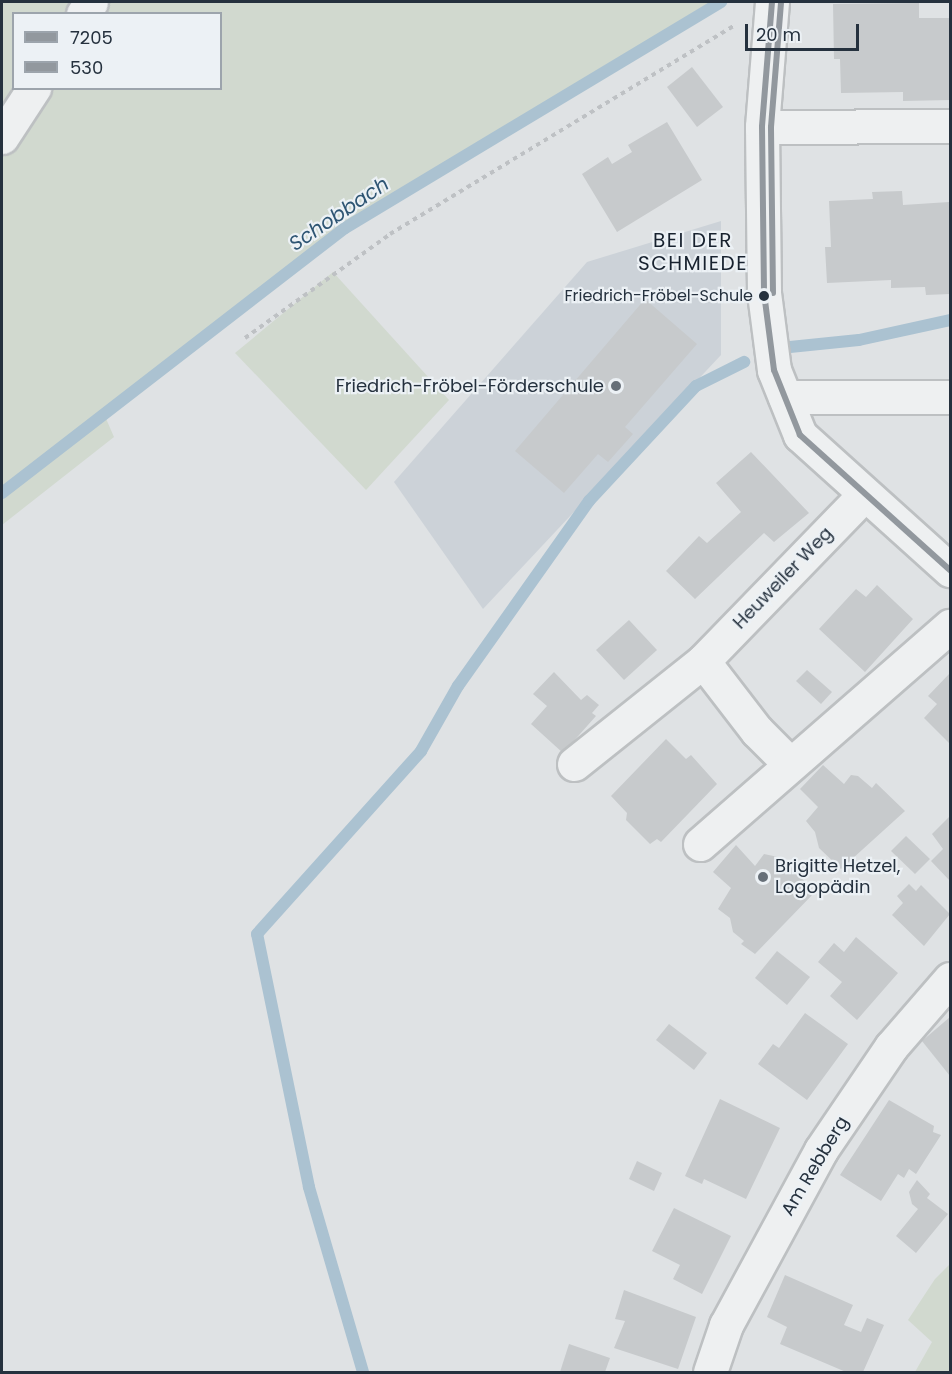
<!DOCTYPE html>
<meta charset="utf-8">
<style>
body{margin:0}
#map{position:relative;width:952px;height:1374px;overflow:hidden;background:#dfe2e4;font-family:Poppins,sans-serif}
div>[style]{position:absolute}
[style*='--x']{left:calc(var(--x)*1px);top:calc(var(--y)*1px);width:calc(var(--w)*1px);rotate:calc(var(--a)*1deg)}
.built>*{inset:0;background:#ccd2d8}
.green>*{inset:0;background:#d1d9cf}
.stream>*{height:12px;margin:-6px;padding:0 6px;transform-origin:6px;border-radius:6px;background:#abc2d1}
.building>*{inset:0;background:#c7cacc}
.path>*{height:4px;margin-top:-2px;transform-origin:0;background:repeating-linear-gradient(90deg,#bec1c4 0 4.5px,transparent 0 9px)}
.roads{filter:drop-shadow(2px 0 #bdc0c2) drop-shadow(-2px 0 #bdc0c2) drop-shadow(0 2px #bdc0c2) drop-shadow(0 -2px #bdc0c2)}
.minor>*{height:33px;margin:-16.5px;padding:0 16.5px;transform-origin:16.5px;border-radius:16.5px;background:#eef0f1}
.bus-1>*{height:6px;margin:-3px;padding:0 3px;transform-origin:3px;border-radius:3px;background:#92989e}
.bus-2>*{height:6px;margin:-3px;padding:0 3px;transform-origin:3px;border-radius:3px;background:#92989e}
.dots>*{width:16px;height:16px;translate:-50% -50%;box-sizing:border-box;border:3px solid #ecf1f5;border-radius:50%}
span{translate:-50% -50%;white-space:nowrap;text-align:center;line-height:1.15;-webkit-text-stroke:4.5px #ecf1f5;paint-order:stroke}
.bus-label{font-size:16px;color:#25313e}
.right{translate:-100% -50%;text-align:right}
.poi-label{font-size:18px;color:#25313e}
.left{translate:0 -50%;text-align:left}
.street-label{font-size:18px;color:#25313e}
.water-label{font-size:20px;color:#2e5573;font-style:italic}
.neighbourhood-label{font-size:20px;color:#18222f;letter-spacing:1.5px}
.frame{position:absolute;inset:0;border:3px solid #25313e;pointer-events:none}
.legend{position:absolute;left:12px;top:12px;width:210px;height:78px;box-sizing:border-box;background:#ecf1f5;border:2px solid #9ca4ac;margin:0;padding:8px 10px;list-style:none;font-size:18px;color:#25313e}
.legend li{display:flex;align-items:center;gap:12px;height:30px}
.legend b{width:30px;border:2px solid #9ca4ac}
.scale{position:absolute;left:745px;top:24px;width:114px;height:27px;box-sizing:border-box;border:3px solid #25313e;border-top:0;padding-left:8px;font-size:18px;line-height:21px;white-space:nowrap;color:#25313e;-webkit-text-stroke:4px #ecf1f5;paint-order:stroke}
</style>
<div id="map">
<div class="built">
<div style="clip-path:polygon(721px 221px,721px 355px,483px 609px,394px 482px,587px 262px)"></div>
</div>
<div class="green">
<div style="clip-path:polygon(evenodd,2px 2px,721px 2px,345px 228px,104px 414px,114px 437px,2px 525px,2px 2px,14px 14px,220px 14px,220px 88px,14px 88px,14px 14px)"></div>
<div style="clip-path:polygon(333px 272px,449px 400px,366px 490px,235px 353px)"></div>
<div style="clip-path:polygon(950px 1264px,950px 1372px,915px 1372px,932px 1342px,908px 1320px,935px 1279px)"></div>
</div>
<div class="stream">
<div style="--x:790;--y:347;--w:69;--a:-5.8"></div>
<div style="--x:859;--y:340;--w:93;--a:-12.4"></div>
<div style="--x:2;--y:493;--w:433;--a:-37.7"></div>
<div style="--x:345;--y:228;--w:439;--a:-31"></div>
<div style="--x:363;--y:1372;--w:193;--a:-106.3"></div>
<div style="--x:309;--y:1187;--w:258;--a:-101.6"></div>
<div style="--x:257;--y:934;--w:246;--a:-48.1"></div>
<div style="--x:421;--y:751;--w:75;--a:-60.4"></div>
<div style="--x:458;--y:686;--w:227;--a:-54.7"></div>
<div style="--x:589;--y:501;--w:157;--a:-47.1"></div>
<div style="--x:696;--y:386;--w:54;--a:-26.6"></div>
</div>
<div class="building">
<div style="clip-path:polygon(919px 3px,919px 18px,950px 18px,950px 100px,903px 101px,903px 92px,841px 93px,840px 59px,834px 59px,833px 4px)"></div>
<div style="clip-path:polygon(692px 67px,723px 107px,697px 127px,667px 87px)"></div>
<div style="clip-path:polygon(667px 122px,702px 180px,617px 232px,582px 174px,608px 157px,612px 164px,632px 152px,628px 145px)"></div>
<div style="clip-path:polygon(902px 191px,903px 205px,949px 202px,950px 294px,926px 295px,925px 287px,891px 288px,891px 280px,827px 283px,825px 247px,831px 247px,829px 201px,873px 199px,872px 192px)"></div>
<div style="clip-path:polygon(645px 299px,697px 344px,625px 427px,633px 434px,608px 462px,598px 454px,564px 493px,515px 451px)"></div>
<div style="clip-path:polygon(751px 452px,809px 513px,774px 542px,764px 533px,695px 599px,666px 571px,699px 536px,707px 543px,741px 512px,716px 483px)"></div>
<div style="clip-path:polygon(877px 585px,913px 619px,865px 672px,819px 629px,856px 589px,866px 597px)"></div>
<div style="clip-path:polygon(629px 620px,657px 650px,624px 680px,596px 650px)"></div>
<div style="clip-path:polygon(807px 670px,832px 692px,821px 704px,796px 681px)"></div>
<div style="clip-path:polygon(554px 672px,581px 700px,587px 695px,599px 705px,592px 713px,596px 716px,563px 753px,531px 724px,547px 706px,533px 694px)"></div>
<div style="clip-path:polygon(950px 673px,950px 744px,924px 718px,937px 704px,928px 696px)"></div>
<div style="clip-path:polygon(666px 739px,686px 759px,691px 755px,717px 784px,661px 842px,657px 839px,650px 844px,626px 820px,627px 813px,611px 796px)"></div>
<div style="clip-path:polygon(823px 765px,844px 784px,851px 775px,858px 776px,872px 788px,876px 783px,905px 811px,841px 869px,819px 848px,815px 832px,806px 821px,818px 807px,800px 789px)"></div>
<div style="clip-path:polygon(950px 816px,950px 881px,931px 861px,943px 849px,932px 834px)"></div>
<div style="clip-path:polygon(906px 836px,930px 859px,915px 874px,891px 851px)"></div>
<div style="clip-path:polygon(736px 845px,755px 866px,764px 854px,778px 857px,775px 860px,785px 869px,789px 865px,815px 892px,755px 954px,741px 944px,744px 941px,733px 932px,730px 918px,718px 909px,731px 888px,713px 872px)"></div>
<div style="clip-path:polygon(909px 884px,916px 891px,921px 885px,950px 914px,924px 946px,892px 915px,903px 903px,897px 896px)"></div>
<div style="clip-path:polygon(856px 937px,898px 973px,857px 1020px,830px 996px,842px 982px,818px 962px,834px 943px,844px 952px)"></div>
<div style="clip-path:polygon(777px 951px,810px 977px,787px 1005px,755px 978px)"></div>
<div style="clip-path:polygon(805px 1013px,848px 1044px,807px 1100px,758px 1064px,773px 1044px,779px 1048px)"></div>
<div style="clip-path:polygon(950px 1017px,950px 1076px,922px 1041px)"></div>
<div style="clip-path:polygon(669px 1024px,707px 1053px,694px 1070px,656px 1040px)"></div>
<div style="clip-path:polygon(720px 1099px,780px 1128px,746px 1199px,704px 1179px,702px 1184px,685px 1176px)"></div>
<div style="clip-path:polygon(889px 1100px,934px 1126px,933px 1132px,941px 1135px,916px 1174px,909px 1169px,904px 1178px,898px 1174px,881px 1201px,840px 1175px)"></div>
<div style="clip-path:polygon(637px 1161px,662px 1173px,654px 1191px,629px 1179px)"></div>
<div style="clip-path:polygon(917px 1180px,930px 1194px,927px 1198px,948px 1214px,916px 1253px,896px 1236px,918px 1209px,912px 1204px,909px 1192px)"></div>
<div style="clip-path:polygon(674px 1208px,731px 1236px,702px 1294px,673px 1279px,680px 1265px,652px 1251px)"></div>
<div style="clip-path:polygon(785px 1275px,853px 1305px,844px 1325px,861px 1332px,867px 1318px,884px 1325px,863px 1372px,846px 1372px,780px 1344px,787px 1327px,767px 1317px)"></div>
<div style="clip-path:polygon(624px 1290px,696px 1317px,678px 1369px,614px 1348px,625px 1321px,615px 1319px)"></div>
<div style="clip-path:polygon(569px 1344px,610px 1358px,605px 1372px,560px 1372px)"></div>
</div>
<div class="path">
<div style="--x:245;--y:338;--w:178;--a:-35.6"></div>
<div style="--x:390;--y:234;--w:403;--a:-31.2"></div>
</div>
<div class="roads">
<div class="minor">
<div style="--x:772;--y:2;--w:125;--a:94.6"></div>
<div style="--x:762;--y:127;--w:166;--a:89.3"></div>
<div style="--x:764;--y:293;--w:78;--a:82.6"></div>
<div style="--x:774;--y:370;--w:70;--a:68.2"></div>
<div style="--x:800;--y:435;--w:202;--a:42"></div>
<div style="--x:83;--y:14;--w:14;--a:-56"></div>
<div style="--x:762;--y:127;--w:188;--a:-0.3"></div>
<div style="--x:2;--y:137;--w:59;--a:-56.9"></div>
<div style="--x:785;--y:397;--w:165;--a:0"></div>
<div style="--x:703;--y:661;--w:88;--a:52.4"></div>
<div style="--x:757;--y:731;--w:45;--a:45"></div>
<div style="--x:574;--y:764;--w:165;--a:-38.6"></div>
<div style="--x:703;--y:661;--w:231;--a:-45.9"></div>
<div style="--x:700;--y:844;--w:332;--a:-41.1"></div>
<div style="--x:710;--y:1372;--w:50;--a:-71.2"></div>
<div style="--x:726;--y:1325;--w:199;--a:-61.5"></div>
<div style="--x:821;--y:1150;--w:125;--a:-55.8"></div>
<div style="--x:891;--y:1047;--w:90;--a:-49.1"></div>
</div>
</div>
<div class="bus-1">
<div style="--x:772;--y:2;--w:125;--a:94.6"></div>
<div style="--x:762;--y:127;--w:166;--a:89.3"></div>
<div style="--x:764;--y:293;--w:78;--a:82.6"></div>
<div style="--x:774;--y:370;--w:70;--a:68.2"></div>
<div style="--x:800;--y:435;--w:202;--a:42"></div>
</div>
<div class="bus-2">
<div style="--x:773;--y:293;--w:166;--a:-90.7"></div>
<div style="--x:771;--y:127;--w:124;--a:-85.4"></div>
</div>
<div class="dots">
<div style="left:764px;top:296px;background:#25313e"></div>
<div style="left:616px;top:386px;background:#666f78"></div>
<div style="left:763px;top:877px;background:#666f78"></div>
</div>
<div class="bus-label">
<span class="right" style="left:753px;top:296px">Friedrich-Fröbel-Schule</span>
</div>
<div class="poi-label">
<span class="right" style="left:604px;top:386px">Friedrich-Fröbel-Förderschule</span>
<span class="left" style="left:775px;top:877px">Brigitte Hetzel,<br>Logopädin</span>
</div>
<div class="street-label">
<span style="left:783px;top:578px;rotate:-46deg">Heuweiler Weg</span>
<span style="left:815px;top:1166px;rotate:-59deg">Am Rebberg</span>
</div>
<div class="water-label">
<span style="left:339px;top:214px;rotate:-34deg">Schobbach</span>
</div>
<div class="neighbourhood-label">
<span style="left:693px;top:252px">BEI DER<br>SCHMIEDE</span>
</div>
<div class="frame"></div>
<ul class="legend">
<li><b style="height:8px;background:#92989e"></b>7205</li>
<li><b style="height:8px;background:#92989e"></b>530</li>
</ul>
<div class="scale">20 m</div>
</div>
